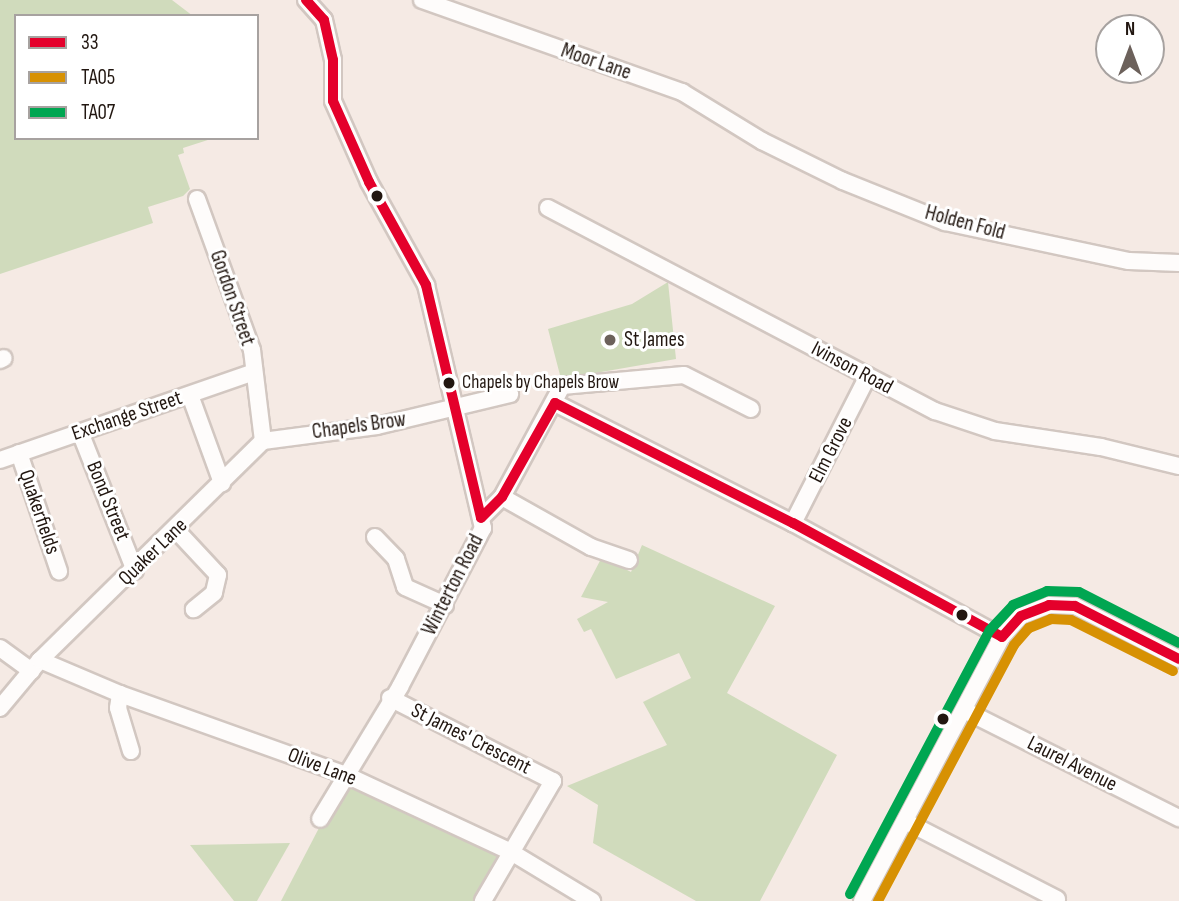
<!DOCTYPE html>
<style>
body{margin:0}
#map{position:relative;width:1179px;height:901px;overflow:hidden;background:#f5eae4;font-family:"Sofia Sans Condensed",sans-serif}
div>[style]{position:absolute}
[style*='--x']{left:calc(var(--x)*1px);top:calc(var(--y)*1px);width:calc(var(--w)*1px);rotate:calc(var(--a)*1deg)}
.green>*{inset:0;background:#d0dbbc}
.roads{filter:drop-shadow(2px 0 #d2c7c1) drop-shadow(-2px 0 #d2c7c1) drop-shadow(0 2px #d2c7c1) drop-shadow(0 -2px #d2c7c1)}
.minor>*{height:16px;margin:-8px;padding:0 8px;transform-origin:8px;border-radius:8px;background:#fefcfb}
.bus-1>*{height:10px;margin:-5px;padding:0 5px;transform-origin:5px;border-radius:5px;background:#e4002b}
.bus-2>*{height:10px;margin:-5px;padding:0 5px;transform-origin:5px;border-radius:5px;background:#d79103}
.bus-3>*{height:10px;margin:-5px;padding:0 5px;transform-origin:5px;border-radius:5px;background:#00a651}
.dots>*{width:19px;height:19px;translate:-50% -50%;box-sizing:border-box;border:4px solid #fff;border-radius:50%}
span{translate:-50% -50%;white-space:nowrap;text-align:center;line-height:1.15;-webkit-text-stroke:6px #fff;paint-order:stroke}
.bus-label{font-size:19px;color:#221711}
.left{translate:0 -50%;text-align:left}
.street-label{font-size:21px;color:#221711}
.poi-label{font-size:21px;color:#221711}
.legend{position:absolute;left:14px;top:14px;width:245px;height:126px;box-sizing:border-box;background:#fff;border:2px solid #a7a2a0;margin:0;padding:9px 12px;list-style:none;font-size:21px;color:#221711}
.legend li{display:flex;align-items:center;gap:14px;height:35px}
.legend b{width:35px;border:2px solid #a7a2a0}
.north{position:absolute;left:1095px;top:14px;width:70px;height:70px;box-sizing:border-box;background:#fff;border:2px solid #a7a2a0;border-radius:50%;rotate:0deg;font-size:19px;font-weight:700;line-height:28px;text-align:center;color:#221711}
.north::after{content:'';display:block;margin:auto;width:24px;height:32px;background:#6c615b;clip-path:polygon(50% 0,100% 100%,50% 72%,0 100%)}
</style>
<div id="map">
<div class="green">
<div style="clip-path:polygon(0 0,172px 0,193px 16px,16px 16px,16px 138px,214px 138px,183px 148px,184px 153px,178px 155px,190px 189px,183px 196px,148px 207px,153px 223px,0 274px)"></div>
<div style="clip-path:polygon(668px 282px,676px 359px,561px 379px,548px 329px,632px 304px)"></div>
<div style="clip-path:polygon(642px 545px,775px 606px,727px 693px,837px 755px,760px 901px,696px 901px,593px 843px,598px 805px,567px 786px,667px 745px,643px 702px,691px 678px,679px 653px,616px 679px,591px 629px,584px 632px,577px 619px,608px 602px,581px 597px,602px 557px,631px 572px)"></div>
<div style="clip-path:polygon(345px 778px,507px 853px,481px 901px,281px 901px)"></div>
<div style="clip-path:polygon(290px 843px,257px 901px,234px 901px,190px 845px)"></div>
</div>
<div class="roads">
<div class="minor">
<div style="--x:306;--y:0;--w:27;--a:48"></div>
<div style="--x:324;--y:20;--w:41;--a:77.3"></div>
<div style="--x:333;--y:60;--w:41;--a:90"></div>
<div style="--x:333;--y:101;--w:89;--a:66"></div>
<div style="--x:369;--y:182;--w:118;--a:61"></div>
<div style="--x:426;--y:285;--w:250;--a:76.8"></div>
<div style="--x:483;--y:528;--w:179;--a:117.6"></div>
<div style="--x:400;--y:687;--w:154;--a:121.2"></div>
<div style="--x:422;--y:0;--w:276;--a:19.5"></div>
<div style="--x:682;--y:92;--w:94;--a:31.5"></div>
<div style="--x:762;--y:141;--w:90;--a:26.3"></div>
<div style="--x:843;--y:181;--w:110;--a:21.9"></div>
<div style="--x:945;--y:222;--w:188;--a:12"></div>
<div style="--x:1129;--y:261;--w:50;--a:2.3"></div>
<div style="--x:197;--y:199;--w:161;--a:70"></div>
<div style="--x:252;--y:350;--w:92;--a:83.1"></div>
<div style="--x:548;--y:208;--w:437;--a:27.7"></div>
<div style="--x:935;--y:411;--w:63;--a:18.4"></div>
<div style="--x:995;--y:431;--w:107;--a:8.6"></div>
<div style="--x:1101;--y:447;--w:80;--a:13.7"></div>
<div style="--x:0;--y:360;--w:4;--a:-27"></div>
<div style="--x:190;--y:395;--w:94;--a:70"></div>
<div style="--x:555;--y:403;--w:267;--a:26.8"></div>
<div style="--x:793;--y:523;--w:238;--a:28.6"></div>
<div style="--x:80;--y:432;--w:149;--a:68.4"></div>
<div style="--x:19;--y:453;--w:125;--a:71.3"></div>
<div style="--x:0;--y:460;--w:269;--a:-19.1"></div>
<div style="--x:502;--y:497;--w:102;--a:29.3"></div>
<div style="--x:591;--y:547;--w:40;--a:18.9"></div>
<div style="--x:481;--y:518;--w:30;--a:-45"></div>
<div style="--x:502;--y:497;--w:126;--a:-61.6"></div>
<div style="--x:562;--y:386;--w:122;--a:-5.2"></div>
<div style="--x:684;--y:375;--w:75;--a:26.9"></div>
<div style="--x:793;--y:523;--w:165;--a:-63"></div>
<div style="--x:177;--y:531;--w:60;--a:47"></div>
<div style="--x:218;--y:575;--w:18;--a:103"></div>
<div style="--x:214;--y:593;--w:26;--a:141"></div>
<div style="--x:375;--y:537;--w:30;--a:46"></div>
<div style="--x:396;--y:559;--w:29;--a:72"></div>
<div style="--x:405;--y:587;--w:44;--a:24.2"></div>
<div style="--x:0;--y:648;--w:39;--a:36"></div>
<div style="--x:40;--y:660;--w:87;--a:23"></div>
<div style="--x:120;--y:694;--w:238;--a:19.7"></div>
<div style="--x:344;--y:774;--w:184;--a:25"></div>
<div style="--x:511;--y:852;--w:95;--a:31.2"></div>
<div style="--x:120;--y:694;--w:14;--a:98"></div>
<div style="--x:118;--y:708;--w:45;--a:73.2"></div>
<div style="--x:390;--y:698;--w:183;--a:27"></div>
<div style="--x:553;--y:781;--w:139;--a:120.3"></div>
<div style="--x:0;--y:708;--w:62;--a:-50.2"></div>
<div style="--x:40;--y:660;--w:313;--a:-44.5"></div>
<div style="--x:263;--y:441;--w:115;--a:-7.5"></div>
<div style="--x:377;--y:426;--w:137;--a:-13.5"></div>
<div style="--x:964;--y:710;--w:241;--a:26.7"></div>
<div style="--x:905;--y:821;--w:171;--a:27.2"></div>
<div style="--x:862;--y:901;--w:299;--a:-62.1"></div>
<div style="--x:1002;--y:637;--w:28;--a:-48"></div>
<div style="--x:1021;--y:616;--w:30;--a:-21"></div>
<div style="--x:1049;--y:605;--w:26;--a:2"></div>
<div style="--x:1075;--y:606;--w:117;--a:27"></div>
</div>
</div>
<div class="bus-1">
<div style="--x:306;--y:0;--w:27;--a:48"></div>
<div style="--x:324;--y:20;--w:41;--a:77.3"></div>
<div style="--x:333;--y:60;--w:41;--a:90"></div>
<div style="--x:333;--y:101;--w:89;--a:66"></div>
<div style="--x:369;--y:182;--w:118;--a:61"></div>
<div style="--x:426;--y:285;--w:239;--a:76.7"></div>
<div style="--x:555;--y:403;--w:267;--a:26.8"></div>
<div style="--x:793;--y:523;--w:238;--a:28.6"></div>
<div style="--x:481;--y:518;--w:30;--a:-45"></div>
<div style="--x:502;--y:497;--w:108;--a:-60.6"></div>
<div style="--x:1002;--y:637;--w:28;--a:-48"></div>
<div style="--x:1021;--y:616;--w:30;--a:-21"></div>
<div style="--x:1049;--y:605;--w:26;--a:2"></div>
<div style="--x:1075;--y:606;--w:117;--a:27"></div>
</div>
<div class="bus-2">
<div style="--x:878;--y:901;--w:290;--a:-62"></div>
<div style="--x:1014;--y:645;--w:23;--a:-49"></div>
<div style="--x:1029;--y:628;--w:24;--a:-22"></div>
<div style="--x:1051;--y:619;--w:20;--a:3"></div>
<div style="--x:1071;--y:620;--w:114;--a:26.6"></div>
</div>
<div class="bus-3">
<div style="--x:850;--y:894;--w:299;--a:-62.1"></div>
<div style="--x:990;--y:630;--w:34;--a:-47"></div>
<div style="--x:1013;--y:605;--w:37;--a:-22"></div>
<div style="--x:1047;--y:591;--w:32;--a:2"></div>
<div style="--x:1079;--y:592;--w:112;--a:27"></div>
</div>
<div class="dots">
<div style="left:377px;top:196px;background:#221711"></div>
<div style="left:610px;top:340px;background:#6c615b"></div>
<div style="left:449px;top:383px;background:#221711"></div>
<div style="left:962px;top:615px;background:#221711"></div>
<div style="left:943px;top:719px;background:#221711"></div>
</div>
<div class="bus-label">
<span class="left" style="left:462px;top:383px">Chapels by Chapels Brow</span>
</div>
<div class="street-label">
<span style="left:596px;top:62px;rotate:19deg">Moor Lane</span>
<span style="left:965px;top:223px;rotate:15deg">Holden Fold</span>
<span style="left:232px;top:298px;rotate:71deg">Gordon Street</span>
<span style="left:852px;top:368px;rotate:28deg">Ivinson Road</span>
<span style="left:127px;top:416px;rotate:-19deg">Exchange Street</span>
<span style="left:359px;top:426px;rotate:-8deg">Chapels Brow</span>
<span style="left:831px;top:450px;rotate:-63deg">Elm Grove</span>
<span style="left:108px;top:501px;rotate:68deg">Bond Street</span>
<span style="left:39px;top:512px;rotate:71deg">Quakerfields</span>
<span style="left:153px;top:552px;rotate:-44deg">Quaker Lane</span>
<span style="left:453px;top:585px;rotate:-63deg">Winterton Road</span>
<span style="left:471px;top:739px;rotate:27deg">St James' Crescent</span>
<span style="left:1072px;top:764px;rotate:27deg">Laurel Avenue</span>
<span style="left:322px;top:767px;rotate:21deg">Olive Lane</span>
</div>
<div class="poi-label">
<span class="left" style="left:624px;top:340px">St James</span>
</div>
<ul class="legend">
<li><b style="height:9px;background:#e4002b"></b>33</li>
<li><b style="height:9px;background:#d79103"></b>TA05</li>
<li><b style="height:9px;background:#00a651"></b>TA07</li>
</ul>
<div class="north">N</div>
</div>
